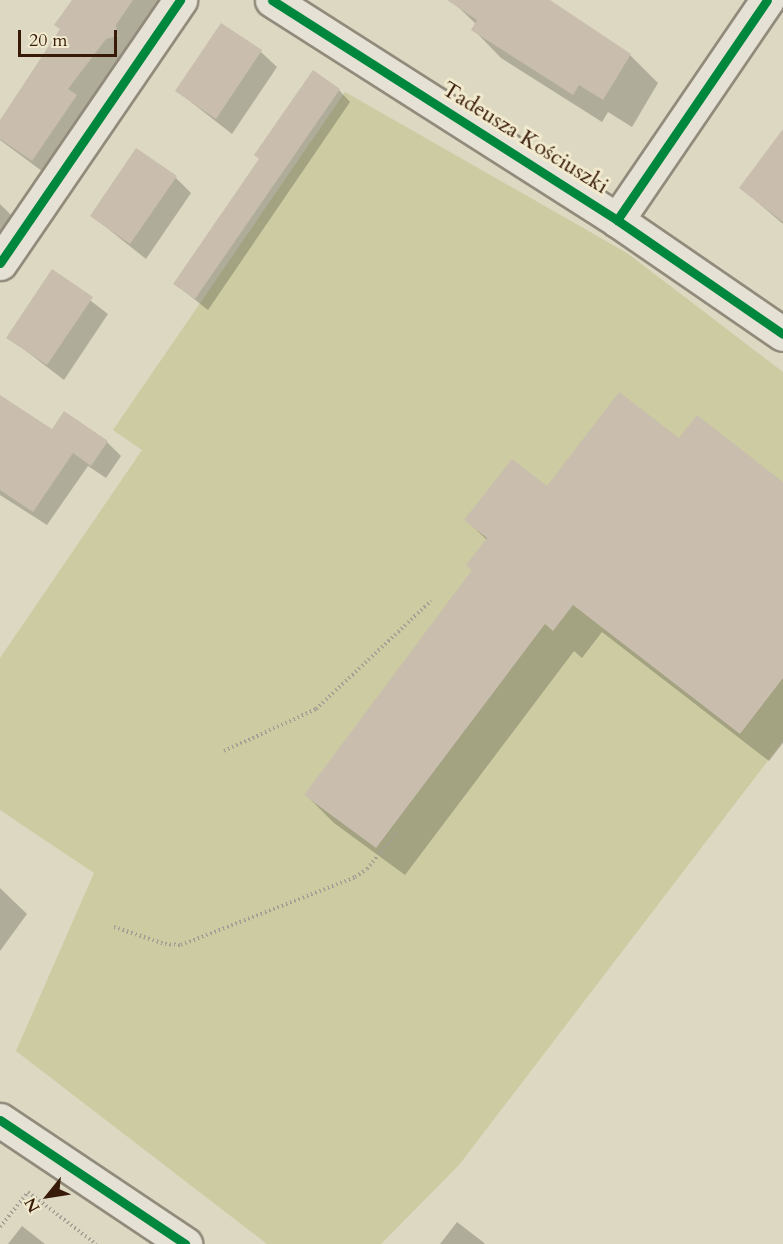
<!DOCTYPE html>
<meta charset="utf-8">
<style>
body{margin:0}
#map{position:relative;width:783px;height:1244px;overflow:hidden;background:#ddd8c1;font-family:Cardo,serif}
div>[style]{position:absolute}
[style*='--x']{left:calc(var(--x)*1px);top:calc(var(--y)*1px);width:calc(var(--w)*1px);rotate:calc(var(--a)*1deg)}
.green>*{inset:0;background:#cccba2}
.shadow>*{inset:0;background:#0003}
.building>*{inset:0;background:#c9bdad}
.path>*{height:4px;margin-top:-2px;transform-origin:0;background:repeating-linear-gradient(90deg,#a49e94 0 1.5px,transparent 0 4.5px)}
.roads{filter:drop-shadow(2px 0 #928b7c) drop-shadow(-2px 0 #928b7c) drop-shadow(0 2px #928b7c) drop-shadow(0 -2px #928b7c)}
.street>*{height:33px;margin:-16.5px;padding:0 16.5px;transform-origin:16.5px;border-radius:16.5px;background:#e5e1d5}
.secondary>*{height:33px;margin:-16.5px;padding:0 16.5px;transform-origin:16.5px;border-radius:16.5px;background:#e5e1d5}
.cycleway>*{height:9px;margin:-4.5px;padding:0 4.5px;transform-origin:4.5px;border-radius:4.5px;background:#00873e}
span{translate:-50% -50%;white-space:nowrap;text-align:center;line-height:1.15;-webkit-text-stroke:6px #f1eace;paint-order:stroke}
.street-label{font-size:22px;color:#381a09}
.north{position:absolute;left:18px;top:1166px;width:60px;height:60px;-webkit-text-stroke:4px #f1eace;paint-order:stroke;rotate:240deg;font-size:16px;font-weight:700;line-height:24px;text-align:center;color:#381a09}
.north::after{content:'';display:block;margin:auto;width:21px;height:27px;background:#381a09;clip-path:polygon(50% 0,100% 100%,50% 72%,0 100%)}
.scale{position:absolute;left:18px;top:30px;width:99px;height:27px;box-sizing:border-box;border:3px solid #381a09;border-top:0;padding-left:8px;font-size:18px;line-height:21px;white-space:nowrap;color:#381a09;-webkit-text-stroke:4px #f1eace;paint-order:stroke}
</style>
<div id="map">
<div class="green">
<div style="clip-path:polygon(345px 92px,627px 253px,783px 372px,783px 741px,459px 1165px,381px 1244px,267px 1244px,16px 1051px,94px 873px,0 810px,0 658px,142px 450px,113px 430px)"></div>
</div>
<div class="shadow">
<div style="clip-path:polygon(74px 0,167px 0,54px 180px,0 140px,0 123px,62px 30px)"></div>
<div style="clip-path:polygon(459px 0,544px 0,630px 55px,658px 83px,632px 127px,608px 112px,602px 122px,501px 58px,473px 29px,476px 24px,456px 5px)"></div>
<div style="clip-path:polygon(261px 52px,277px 67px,232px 134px,177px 91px)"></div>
<div style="clip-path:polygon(339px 90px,350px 102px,208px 310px,175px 284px,260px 159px)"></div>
<div style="clip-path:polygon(783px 133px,783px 224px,741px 188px)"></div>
<div style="clip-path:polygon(176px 178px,191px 193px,146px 259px,92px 216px)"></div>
<div style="clip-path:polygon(0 204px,20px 224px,0 253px)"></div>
<div style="clip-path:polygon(52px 271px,108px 314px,64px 380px,8px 337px)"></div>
<div style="clip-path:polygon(0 396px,53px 431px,107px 442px,121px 456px,106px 478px,88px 466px,47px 525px,0 495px)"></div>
<div style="clip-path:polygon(679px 440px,783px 484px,783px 743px,769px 761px,602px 632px,582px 658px,574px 651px,405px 875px,334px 823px,306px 795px,474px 571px,487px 540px,466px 520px)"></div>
<div style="clip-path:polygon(0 888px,27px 914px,0 951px)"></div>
<div style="clip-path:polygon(457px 1222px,483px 1242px,485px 1244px,440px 1244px)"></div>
<div style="clip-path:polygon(22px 1226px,45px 1244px,8px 1244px)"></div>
</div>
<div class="building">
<div style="clip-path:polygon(72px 0,133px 0,116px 25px,118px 36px,106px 39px,68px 89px,77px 95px,32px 161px,0 139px,0 120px,60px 29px,54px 25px)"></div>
<div style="clip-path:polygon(447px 0,550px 0,631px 54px,603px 100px,579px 85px,573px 95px,471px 30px,477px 20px)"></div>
<div style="clip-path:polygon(221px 23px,262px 50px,216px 119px,175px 91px)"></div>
<div style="clip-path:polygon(313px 70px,340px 89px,195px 299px,173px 284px,259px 159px,254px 155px)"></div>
<div style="clip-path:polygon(783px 129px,783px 222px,739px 188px)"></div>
<div style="clip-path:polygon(136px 148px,177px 176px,130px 244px,90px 216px)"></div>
<div style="clip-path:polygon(52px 269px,93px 297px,47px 365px,6px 338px)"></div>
<div style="clip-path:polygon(619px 392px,679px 438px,697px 415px,783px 482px,783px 678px,740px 734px,573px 605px,553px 631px,545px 624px,376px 848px,304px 795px,472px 570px,466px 565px,487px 538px,464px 520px,512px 459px,547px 486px)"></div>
<div style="clip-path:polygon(0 395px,52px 429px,64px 411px,108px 441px,91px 466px,73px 453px,33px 512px,0 490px)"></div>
</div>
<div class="path">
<div style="--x:224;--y:751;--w:101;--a:-24.5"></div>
<div style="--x:316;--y:709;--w:158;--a:-43.2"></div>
<div style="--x:114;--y:927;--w:54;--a:18.4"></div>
<div style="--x:165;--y:944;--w:16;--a:4"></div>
<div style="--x:181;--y:945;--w:187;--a:-21.3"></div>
<div style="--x:355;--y:877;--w:14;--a:-34"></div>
<div style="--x:367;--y:869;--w:49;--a:-50.8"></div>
<div style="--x:0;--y:1227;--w:45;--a:-51.3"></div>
<div style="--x:28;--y:1192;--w:86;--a:37.4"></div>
</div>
<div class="roads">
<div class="street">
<div style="--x:272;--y:0;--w:409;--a:32.5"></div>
<div style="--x:617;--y:220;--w:201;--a:34.5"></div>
<div style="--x:617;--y:220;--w:266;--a:-55.7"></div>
<div style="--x:0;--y:1120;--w:223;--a:33.8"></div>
</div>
<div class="secondary">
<div style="--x:0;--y:263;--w:319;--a:-55.6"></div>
</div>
</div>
<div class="cycleway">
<div style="--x:272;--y:0;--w:409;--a:32.5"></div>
<div style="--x:617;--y:220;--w:201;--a:34.5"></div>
<div style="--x:617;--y:220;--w:266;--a:-55.7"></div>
<div style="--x:0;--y:263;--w:319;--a:-55.6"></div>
<div style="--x:0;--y:1120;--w:223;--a:33.8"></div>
</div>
<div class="street-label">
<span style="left:525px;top:138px;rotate:32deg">Tadeusza Kościuszki</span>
</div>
<div class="north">N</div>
<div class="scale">20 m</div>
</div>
